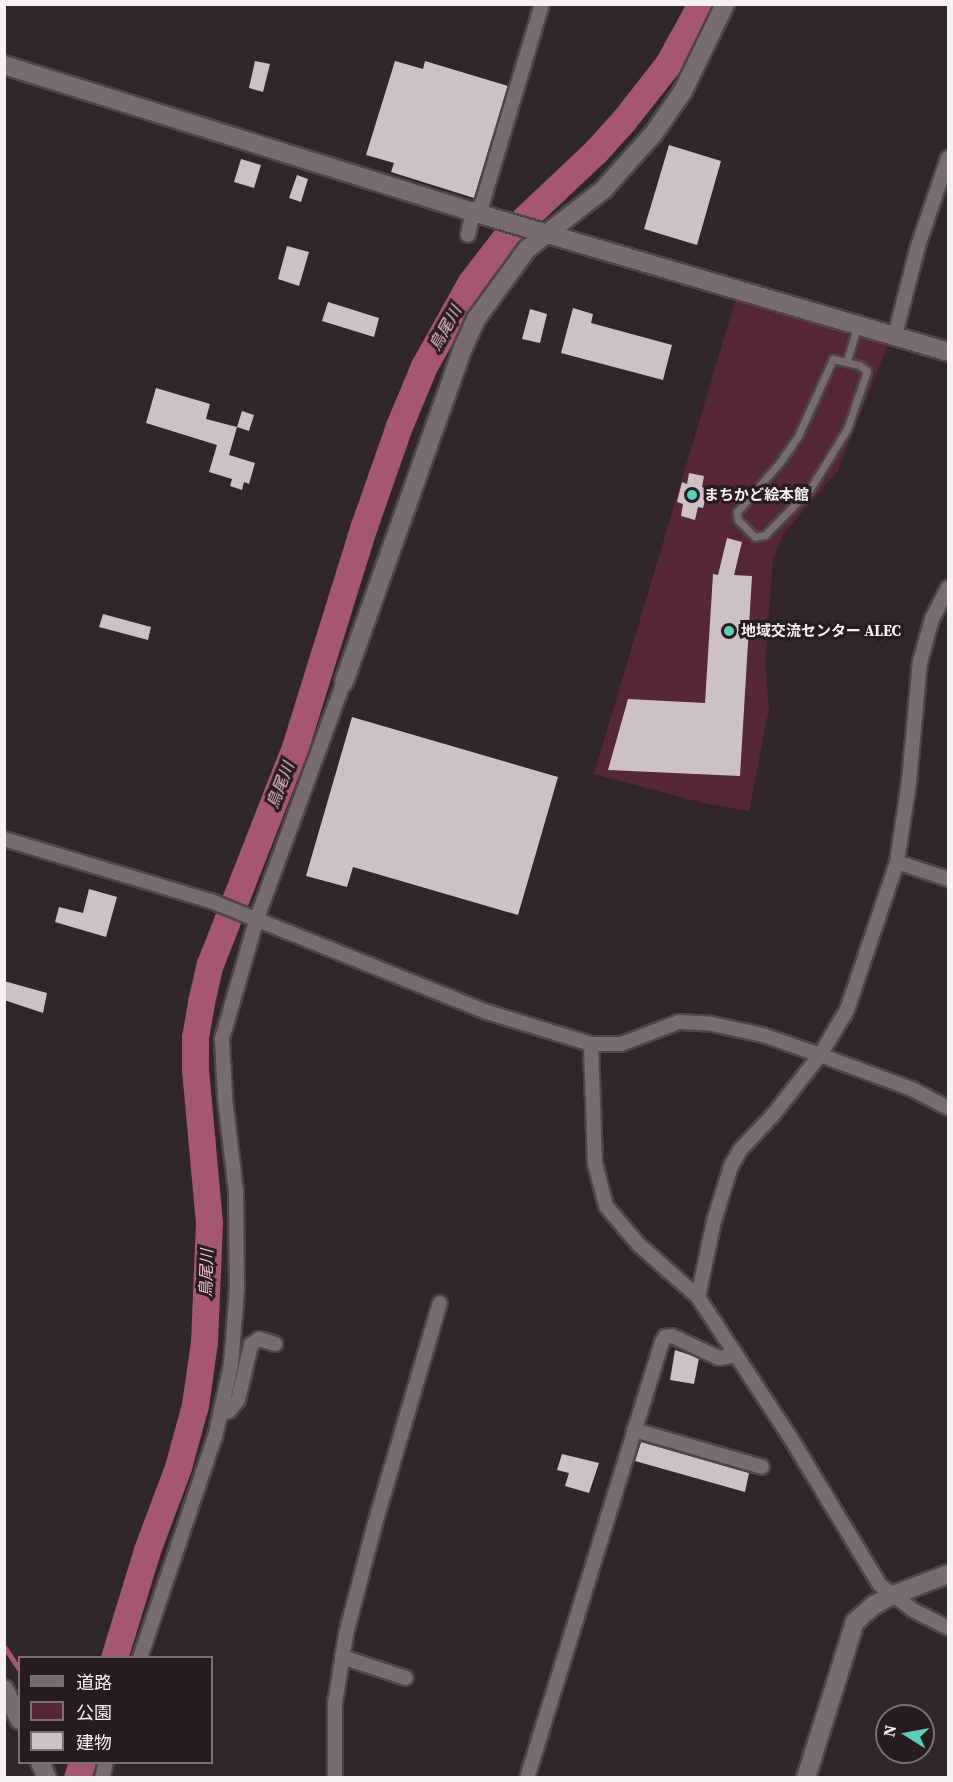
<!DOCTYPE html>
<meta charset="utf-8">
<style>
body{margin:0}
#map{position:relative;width:953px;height:1782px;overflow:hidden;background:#312729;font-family:"Source Serif 4","Noto Sans JP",serif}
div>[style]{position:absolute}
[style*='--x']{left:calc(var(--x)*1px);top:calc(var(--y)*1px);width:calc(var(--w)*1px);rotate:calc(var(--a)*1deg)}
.green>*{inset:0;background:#562737}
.stream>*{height:4.5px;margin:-2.25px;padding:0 2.25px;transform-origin:2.25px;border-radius:2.25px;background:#a55670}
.river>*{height:27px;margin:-13.5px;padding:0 13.5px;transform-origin:13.5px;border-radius:13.5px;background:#a55670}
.building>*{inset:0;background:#cec1c4}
.roads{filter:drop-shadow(2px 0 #4e4648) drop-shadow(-2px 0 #4e4648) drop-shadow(0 2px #4e4648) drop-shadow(0 -2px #4e4648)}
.lane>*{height:7px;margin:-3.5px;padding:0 3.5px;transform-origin:3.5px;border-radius:3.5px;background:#786c6f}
.street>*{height:14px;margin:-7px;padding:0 7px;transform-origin:7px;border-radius:7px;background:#786c6f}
.secondary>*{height:18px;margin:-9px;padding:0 9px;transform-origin:9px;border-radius:9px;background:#786c6f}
.dots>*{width:16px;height:16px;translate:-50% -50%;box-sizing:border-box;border:3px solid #271d20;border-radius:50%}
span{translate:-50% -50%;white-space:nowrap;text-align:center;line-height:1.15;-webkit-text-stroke:6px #271d20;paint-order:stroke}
.poi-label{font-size:15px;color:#f7f0f1;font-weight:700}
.left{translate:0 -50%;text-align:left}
.water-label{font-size:16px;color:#f1c2cf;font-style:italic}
.frame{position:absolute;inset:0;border:6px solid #f7f0f1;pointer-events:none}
.legend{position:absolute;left:18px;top:1656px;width:195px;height:108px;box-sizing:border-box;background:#271d20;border:2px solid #7a7174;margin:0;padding:8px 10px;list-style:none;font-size:18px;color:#f7f0f1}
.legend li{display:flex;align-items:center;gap:12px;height:30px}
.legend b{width:30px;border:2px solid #7a7174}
.north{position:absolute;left:875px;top:1704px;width:60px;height:60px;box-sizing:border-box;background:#271d20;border:2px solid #7a7174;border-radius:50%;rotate:281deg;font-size:16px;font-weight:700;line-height:24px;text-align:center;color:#f7f0f1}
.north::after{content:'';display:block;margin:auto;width:21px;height:27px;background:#5cceba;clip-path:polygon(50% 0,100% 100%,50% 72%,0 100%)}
</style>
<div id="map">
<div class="green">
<div style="clip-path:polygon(736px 298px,888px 344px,837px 472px,784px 533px,773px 559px,765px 663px,769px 708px,749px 811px,707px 804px,594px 774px)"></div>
</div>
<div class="stream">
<div style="--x:4;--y:1646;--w:29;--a:56"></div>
</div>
<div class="river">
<div style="--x:114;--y:1658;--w:113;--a:-73"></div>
<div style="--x:147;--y:1550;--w:89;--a:-69.5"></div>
<div style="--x:178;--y:1467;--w:64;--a:-74.7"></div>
<div style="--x:195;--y:1405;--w:64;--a:-81.9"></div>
<div style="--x:204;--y:1342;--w:119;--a:-87.6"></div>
<div style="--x:209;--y:1223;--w:154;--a:-95.2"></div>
<div style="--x:195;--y:1070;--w:33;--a:-90"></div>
<div style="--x:195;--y:1037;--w:36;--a:-80"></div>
<div style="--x:201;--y:1002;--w:39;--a:-77"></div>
<div style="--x:210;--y:964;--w:233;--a:-68.6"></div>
<div style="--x:295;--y:747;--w:232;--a:-72.7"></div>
<div style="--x:364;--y:526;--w:106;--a:-70.7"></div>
<div style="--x:399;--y:426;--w:65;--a:-67.4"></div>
<div style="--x:424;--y:366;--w:96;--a:-60.8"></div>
<div style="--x:471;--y:282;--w:61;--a:-52.4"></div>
<div style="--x:508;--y:234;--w:121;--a:-43.3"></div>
<div style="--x:596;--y:151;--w:42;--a:-47.9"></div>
<div style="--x:624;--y:120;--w:71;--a:-51.8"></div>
<div style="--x:668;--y:64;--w:68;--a:-61.2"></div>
<div style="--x:77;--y:1778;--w:17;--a:-73"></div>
</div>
<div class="building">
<div style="clip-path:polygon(255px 61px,270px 64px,263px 92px,249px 88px)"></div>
<div style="clip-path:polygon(395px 61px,423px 69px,425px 61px,508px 86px,474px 198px,391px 172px,394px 163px,366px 155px)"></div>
<div style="clip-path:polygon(669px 145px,721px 161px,697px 245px,644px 229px)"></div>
<div style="clip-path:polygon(241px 159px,261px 165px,254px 188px,234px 182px)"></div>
<div style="clip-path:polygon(297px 175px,308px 179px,301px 202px,289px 198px)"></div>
<div style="clip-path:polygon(287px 246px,309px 252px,299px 286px,278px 279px)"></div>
<div style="clip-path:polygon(328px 302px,379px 318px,374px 337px,322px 321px)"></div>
<div style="clip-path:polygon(573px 308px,593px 314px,591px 323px,672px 345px,663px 380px,561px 353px)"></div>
<div style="clip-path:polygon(530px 309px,547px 314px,540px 343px,522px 339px)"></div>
<div style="clip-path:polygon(156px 388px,210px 404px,206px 419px,237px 427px,229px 455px,255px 463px,249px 484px,244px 482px,242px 490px,230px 486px,232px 479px,209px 472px,217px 445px,146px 423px)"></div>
<div style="clip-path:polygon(242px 411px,254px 415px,249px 431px,237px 427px)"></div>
<div style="clip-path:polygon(689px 473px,704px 476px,702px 487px,708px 489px,703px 508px,698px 507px,695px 520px,681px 516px,683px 504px,677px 502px,682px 482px,687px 484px)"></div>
<div style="clip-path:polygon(727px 538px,742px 542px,734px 575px,752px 576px,740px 776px,608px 770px,628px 699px,705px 703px,713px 574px,718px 575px)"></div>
<div style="clip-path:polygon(103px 614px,151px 627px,148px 640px,99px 627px)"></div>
<div style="clip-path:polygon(352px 717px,558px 777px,518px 915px,353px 867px,347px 887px,306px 876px)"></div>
<div style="clip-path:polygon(89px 889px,117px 897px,106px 937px,55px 922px,59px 907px,83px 913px)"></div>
<div style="clip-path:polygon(4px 981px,47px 993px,43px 1013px,4px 1000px)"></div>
<div style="clip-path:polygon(675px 1350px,699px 1358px,694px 1384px,670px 1380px)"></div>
<div style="clip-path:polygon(641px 1442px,749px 1473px,745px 1492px,635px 1461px)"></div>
<div style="clip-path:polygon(562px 1454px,599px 1463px,589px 1493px,565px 1486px,569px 1473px,557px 1470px)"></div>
</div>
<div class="roads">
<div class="lane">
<div style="--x:833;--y:359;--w:27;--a:13"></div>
<div style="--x:859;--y:365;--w:10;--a:37"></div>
<div style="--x:867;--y:371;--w:61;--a:109"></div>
<div style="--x:847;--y:429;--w:70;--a:121.7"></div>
<div style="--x:810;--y:489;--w:64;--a:134.4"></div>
<div style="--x:765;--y:535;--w:10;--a:169"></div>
<div style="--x:755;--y:537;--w:24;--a:-135"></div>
<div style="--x:738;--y:520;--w:8;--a:-97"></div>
<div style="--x:737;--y:512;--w:66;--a:-49.3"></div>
<div style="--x:780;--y:462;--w:32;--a:-55"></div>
<div style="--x:798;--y:436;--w:85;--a:-65.6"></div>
<div style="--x:847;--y:361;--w:37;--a:-74"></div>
</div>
<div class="street">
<div style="--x:468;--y:235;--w:24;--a:-78"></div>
<div style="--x:473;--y:212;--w:12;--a:-42"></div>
<div style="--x:482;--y:204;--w:209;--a:-73.3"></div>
<div style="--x:895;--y:335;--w:92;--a:-75.5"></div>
<div style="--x:918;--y:246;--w:93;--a:-71.2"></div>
<div style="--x:4;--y:839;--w:216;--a:16.7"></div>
<div style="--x:211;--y:901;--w:297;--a:21.9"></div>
<div style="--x:487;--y:1012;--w:109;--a:17.1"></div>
<div style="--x:591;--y:1044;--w:30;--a:0"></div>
<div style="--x:621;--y:1044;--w:62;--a:-20.8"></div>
<div style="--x:679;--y:1022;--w:33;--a:3"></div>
<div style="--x:712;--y:1024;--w:52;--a:12.2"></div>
<div style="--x:763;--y:1035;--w:60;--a:19.3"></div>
<div style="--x:820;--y:1055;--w:98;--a:20.3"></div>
<div style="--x:912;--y:1089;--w:41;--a:27.8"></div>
<div style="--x:897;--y:862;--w:54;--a:18.4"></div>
<div style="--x:591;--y:1044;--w:119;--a:88.1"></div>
<div style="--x:595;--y:1163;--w:44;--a:75.7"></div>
<div style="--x:606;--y:1206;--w:51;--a:49.8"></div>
<div style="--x:639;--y:1245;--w:79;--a:41.4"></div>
<div style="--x:698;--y:1297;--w:168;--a:56.7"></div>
<div style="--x:790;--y:1437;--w:173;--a:58.7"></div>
<div style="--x:880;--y:1585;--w:41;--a:37.1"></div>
<div style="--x:913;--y:1610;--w:39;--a:27"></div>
<div style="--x:698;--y:1297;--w:78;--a:-78.1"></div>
<div style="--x:714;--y:1221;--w:58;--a:-72.8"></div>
<div style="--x:731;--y:1166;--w:20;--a:-60"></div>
<div style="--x:741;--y:1149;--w:47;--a:-46.7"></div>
<div style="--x:773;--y:1115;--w:76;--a:-51.9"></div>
<div style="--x:820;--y:1055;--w:52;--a:-59"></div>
<div style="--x:847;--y:1010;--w:156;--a:-71.3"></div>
<div style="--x:897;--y:862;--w:81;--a:-81.5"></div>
<div style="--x:909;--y:782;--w:121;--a:-84.8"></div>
<div style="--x:920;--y:662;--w:45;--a:-74.4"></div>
<div style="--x:932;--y:619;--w:35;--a:-63"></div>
<div style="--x:221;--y:1413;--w:8;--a:-14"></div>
<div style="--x:229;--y:1411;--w:14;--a:-51"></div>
<div style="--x:238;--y:1400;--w:57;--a:-76.7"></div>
<div style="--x:251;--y:1345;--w:10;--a:-37"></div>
<div style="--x:259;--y:1339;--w:17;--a:17"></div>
<div style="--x:634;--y:1430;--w:133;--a:16.1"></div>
<div style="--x:342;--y:1657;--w:67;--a:18.2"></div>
<div style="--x:140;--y:1658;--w:233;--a:-71.3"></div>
<div style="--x:215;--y:1437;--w:74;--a:-77.5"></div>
<div style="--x:231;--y:1365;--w:77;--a:-85.5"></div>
<div style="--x:237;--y:1288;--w:96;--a:-90.6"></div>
<div style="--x:236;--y:1192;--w:95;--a:-96.7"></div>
<div style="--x:225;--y:1098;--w:59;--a:-92.9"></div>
<div style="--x:222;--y:1039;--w:126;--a:-73.9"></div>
<div style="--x:257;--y:918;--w:252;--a:-69.8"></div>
<div style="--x:102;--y:1778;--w:16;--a:-76"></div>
<div style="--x:335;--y:1778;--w:75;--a:-90"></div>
<div style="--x:335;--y:1703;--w:70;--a:-80.9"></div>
<div style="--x:346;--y:1634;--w:118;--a:-75.3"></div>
<div style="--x:376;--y:1520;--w:226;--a:-73.6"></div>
<div style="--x:527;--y:1778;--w:456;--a:-72.8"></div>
<div style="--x:662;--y:1342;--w:6;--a:-59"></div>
<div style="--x:665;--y:1337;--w:7;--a:-8"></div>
<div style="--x:672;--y:1336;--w:52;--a:25.1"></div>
<div style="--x:719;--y:1358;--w:17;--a:-10"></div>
</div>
<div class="secondary">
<div style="--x:4;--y:65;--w:491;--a:17.4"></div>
<div style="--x:473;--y:212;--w:495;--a:16.4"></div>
<div style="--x:344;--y:682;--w:355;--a:-70.4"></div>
<div style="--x:463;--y:348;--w:32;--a:-66"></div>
<div style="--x:476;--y:319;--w:87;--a:-53.9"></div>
<div style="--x:527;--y:249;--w:98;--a:-37.9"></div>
<div style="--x:604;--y:189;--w:75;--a:-48.2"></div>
<div style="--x:654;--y:133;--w:51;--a:-55.4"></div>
<div style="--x:683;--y:91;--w:97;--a:-64.2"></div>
<div style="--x:4;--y:1689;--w:35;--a:63"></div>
<div style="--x:40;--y:1762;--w:17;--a:66"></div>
<div style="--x:806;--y:1778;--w:164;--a:-72.6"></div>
<div style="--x:855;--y:1622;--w:25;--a:-42"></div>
<div style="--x:874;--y:1605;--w:19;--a:-28"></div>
<div style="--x:891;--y:1596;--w:61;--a:-21.1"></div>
</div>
</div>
<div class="dots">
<div style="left:692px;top:495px;background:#5cceba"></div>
<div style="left:729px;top:631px;background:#5cceba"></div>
</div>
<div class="poi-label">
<span class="left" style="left:704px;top:495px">まちかど絵本館</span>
<span class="left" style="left:741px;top:631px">地域交流センター ALEC</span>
</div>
<div class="water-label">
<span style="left:445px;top:328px;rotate:-61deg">鳥尾川</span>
<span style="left:280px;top:785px;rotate:-69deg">鳥尾川</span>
<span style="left:206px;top:1273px;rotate:-88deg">鳥尾川</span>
</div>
<div class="frame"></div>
<ul class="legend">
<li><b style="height:8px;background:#786c6f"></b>道路</li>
<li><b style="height:16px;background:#562737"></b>公園</li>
<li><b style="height:16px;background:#cec1c4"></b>建物</li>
</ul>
<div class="north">N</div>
</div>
